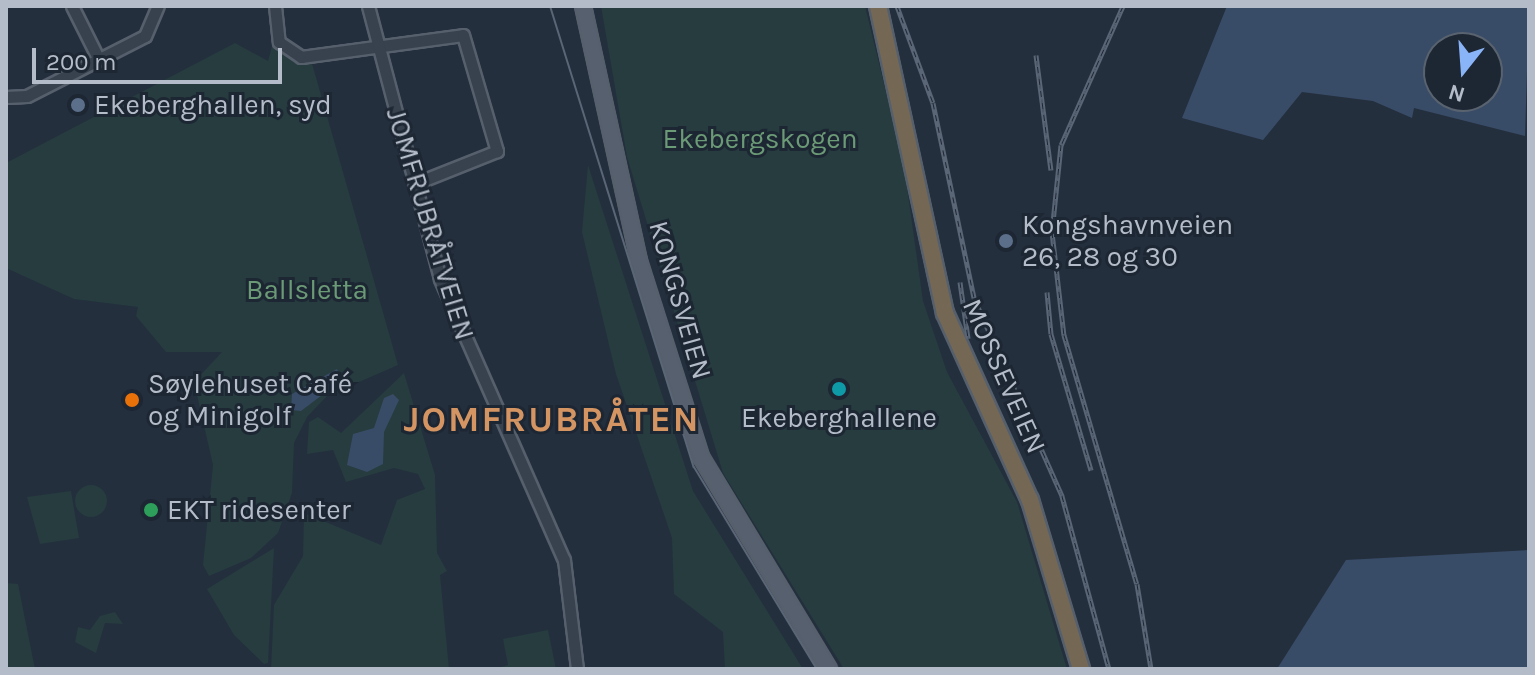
<!DOCTYPE html>
<meta charset="utf-8">
<style>
body{margin:0}
#map{position:relative;width:1535px;height:675px;overflow:hidden;background:#242f3e;font-family:Karla,sans-serif}
div>[style]{position:absolute}
[style*='--x']{left:calc(var(--x)*1px);top:calc(var(--y)*1px);width:calc(var(--w)*1px);rotate:calc(var(--a)*1deg)}
.green>*{inset:0;background:#263c3f}
.round{border-radius:50%}
.water>*{inset:0;background:#394c67}
.roads{filter:drop-shadow(2px 0 #565f6c) drop-shadow(-2px 0 #565f6c) drop-shadow(0 2px #565f6c) drop-shadow(0 -2px #565f6c)}
.minor>*{height:11px;margin:-5.5px;padding:0 5.5px;transform-origin:5.5px;border-radius:5.5px;background:#38414e}
.major>*{height:14px;margin:-7px;padding:0 7px;transform-origin:7px;border-radius:7px;background:#56606e}
.highway>*{height:16px;margin:-8px;padding:0 8px;transform-origin:8px;border-radius:8px;background:#746855}
.tram>*{height:2px;margin:-1px;padding:0 1px;transform-origin:1px;border-radius:1px;background:#5a6575}
.rail>*{height:5px;margin-top:-2.5px;transform-origin:0;background:repeating-linear-gradient(90deg,#1d2633 0 6px,#5a6575 0 12px);box-sizing:border-box;border-block:2px solid #5a6575}
.dots>*{width:22px;height:22px;translate:-50% -50%;box-sizing:border-box;border:4px solid #1d2633;border-radius:50%}
span{translate:-50% -50%;white-space:nowrap;text-align:center;line-height:1.15;-webkit-text-stroke:6px #1d2633;paint-order:stroke}
.poi-label{font-size:28px;color:#b4bcc9}
.left{translate:0 -50%;text-align:left}
.park-label{font-size:28px;color:#6b9a76}
.street-label{font-size:28px;color:#b4bcc9}
.district-label{font-size:36px;color:#d59563;font-weight:700;letter-spacing:2px}
.frame{position:absolute;inset:0;border:8px solid #b4bcc9;pointer-events:none}
.north{position:absolute;left:1423px;top:32px;width:80px;height:80px;box-sizing:border-box;background:#1d2633;border:2px solid #59626f;border-radius:50%;rotate:197deg;font-size:22px;font-weight:700;line-height:32px;text-align:center;color:#b4bcc9}
.north::after{content:'';display:block;margin:auto;width:28px;height:36px;background:#8ab4f8;clip-path:polygon(50% 0,100% 100%,50% 72%,0 100%)}
.scale{position:absolute;left:32px;top:48px;width:250px;height:36px;box-sizing:border-box;border:4px solid #b4bcc9;border-top:0;padding-left:10px;font-size:24px;line-height:28px;white-space:nowrap;color:#b4bcc9;-webkit-text-stroke:6px #1d2633;paint-order:stroke}
</style>
<div id="map">
<div class="green">
<div style="clip-path:polygon(601px 6px,865px 6px,904px 166px,923px 301px,947px 372px,1017px 502px,1067px 669px,844px 669px,723px 473px,627px 157px)"></div>
<div style="clip-path:polygon(235px 43px,268px 61px,272px 46px,311px 60px,398px 365px,327px 396px,307px 417px,294px 443px,292px 493px,278px 533px,251px 558px,209px 576px,203px 565px,213px 465px,194px 382px,222px 352px,166px 352px,136px 316px,138px 307px,74px 299px,6px 268px,6px 163px)"></div>
<div style="clip-path:polygon(588px 165px,693px 491px,803px 669px,725px 669px,723px 632px,674px 594px,672px 538px,616px 374px,582px 232px)"></div>
<div style="clip-path:polygon(404px 373px,435px 475px,437px 553px,447px 571px,440px 575px,449px 669px,271px 669px,274px 605px,303px 556px,304px 513px,381px 545px,397px 500px,425px 489px,418px 474px,394px 468px,346px 482px,333px 450px,307px 454px,309px 422px,318px 417px,341px 433px)"></div>
<div class="round" style="left:75px;top:485px;width:32px;height:32px"></div>
<div style="clip-path:polygon(71px 491px,79px 538px,40px 544px,27px 497px)"></div>
<div style="clip-path:polygon(274px 548px,268px 663px,264px 664px,234px 635px,207px 589px)"></div>
<div style="clip-path:polygon(6px 583px,18px 584px,35px 669px,6px 669px)"></div>
<div style="clip-path:polygon(115px 612px,123px 624px,105px 623px,96px 653px,75px 642px,78px 627px,90px 630px,100px 616px)"></div>
<div style="clip-path:polygon(548px 630px,556px 669px,494px 669px,508px 665px,503px 639px)"></div>
</div>
<div class="water">
<div style="clip-path:polygon(evenodd,1227px 6px,1529px 6px,1525px 136px,1414px 108px,1412px 118px,1373px 101px,1302px 92px,1263px 140px,1182px 118px,1227px 6px,1439px 48px,1487px 48px,1487px 96px,1439px 96px,1439px 48px)"></div>
<div style="clip-path:polygon(337px 369px,342px 380px,301px 411px,291px 410px,292px 394px)"></div>
<div style="clip-path:polygon(393px 394px,399px 400px,384px 432px,383px 464px,367px 472px,347px 465px,353px 434px,374px 428px,384px 398px)"></div>
<div style="clip-path:polygon(1529px 550px,1529px 669px,1277px 669px,1346px 560px)"></div>
</div>
<div class="roads">
<div class="minor">
<div style="--x:72;--y:6;--w:60;--a:63.4"></div>
<div style="--x:275;--y:6;--w:36;--a:84"></div>
<div style="--x:279;--y:42;--w:27;--a:34"></div>
<div style="--x:301;--y:57;--w:163;--a:-7.7"></div>
<div style="--x:463;--y:35;--w:121;--a:73.7"></div>
<div style="--x:497;--y:151;--w:89;--a:158.3"></div>
<div style="--x:368;--y:6;--w:282;--a:75.2"></div>
<div style="--x:440;--y:279;--w:307;--a:66.2"></div>
<div style="--x:564;--y:560;--w:110;--a:83.2"></div>
<div style="--x:6;--y:97;--w:21;--a:-3"></div>
<div style="--x:27;--y:96;--w:132;--a:-27"></div>
<div style="--x:145;--y:36;--w:33;--a:-67"></div>
</div>
<div class="major">
<div style="--x:583;--y:6;--w:261;--a:77.6"></div>
<div style="--x:639;--y:261;--w:206;--a:72.4"></div>
<div style="--x:701;--y:457;--w:248;--a:58.9"></div>
</div>
<div class="highway">
<div style="--x:878;--y:6;--w:314;--a:77.7"></div>
<div style="--x:945;--y:313;--w:205;--a:65.6"></div>
<div style="--x:1030;--y:500;--w:177;--a:73.2"></div>
</div>
</div>
<div class="tram">
<div style="--x:550;--y:6;--w:483;--a:72.7"></div>
<div style="--x:694;--y:467;--w:237;--a:58.7"></div>
</div>
<div class="rail">
<div style="--x:897;--y:6;--w:103;--a:69.6"></div>
<div style="--x:933;--y:103;--w:199;--a:78.1"></div>
<div style="--x:974;--y:298;--w:217;--a:66"></div>
<div style="--x:1062;--y:496;--w:179;--a:74.8"></div>
<div style="--x:1123;--y:6;--w:152;--a:114"></div>
<div style="--x:1061;--y:145;--w:87;--a:95.9"></div>
<div style="--x:1052;--y:232;--w:104;--a:83.4"></div>
<div style="--x:1064;--y:335;--w:259;--a:73.7"></div>
<div style="--x:1137;--y:584;--w:86;--a:80.6"></div>
<div style="--x:1036;--y:55;--w:116;--a:82.6"></div>
<div style="--x:960;--y:282;--w:57;--a:81.9"></div>
<div style="--x:1047;--y:292;--w:42;--a:84.6"></div>
<div style="--x:1051;--y:334;--w:142;--a:73.6"></div>
</div>
<div class="dots">
<div style="left:78px;top:105px;background:#5c6f8a"></div>
<div style="left:1006px;top:241px;background:#5c6f8a"></div>
<div style="left:839px;top:389px;background:#0f9aa8"></div>
<div style="left:132px;top:400px;background:#e8710a"></div>
<div style="left:151px;top:510px;background:#2e9e5b"></div>
</div>
<div class="poi-label">
<span class="left" style="left:94px;top:105px">Ekeberghallen, syd</span>
<span class="left" style="left:1022px;top:241px">Kongshavnveien<br>26, 28 og 30</span>
<span class="left" style="left:148px;top:400px">Søylehuset Café<br>og Minigolf</span>
<span style="left:839px;top:418px">Ekeberghallene</span>
<span class="left" style="left:167px;top:510px">EKT ridesenter</span>
</div>
<div class="park-label">
<span style="left:760px;top:139px">Ekebergskogen</span>
<span style="left:307px;top:290px">Ballsletta</span>
</div>
<div class="street-label">
<span style="left:430px;top:224px;rotate:73deg">JOMFRUBRÅTVEIEN</span>
<span style="left:680px;top:300px;rotate:74deg">KONGSVEIEN</span>
<span style="left:1004px;top:376px;rotate:66deg">MOSSEVEIEN</span>
</div>
<div class="district-label">
<span style="left:552px;top:420px">JOMFRUBRÅTEN</span>
</div>
<div class="frame"></div>
<div class="north">N</div>
<div class="scale">200 m</div>
</div>
